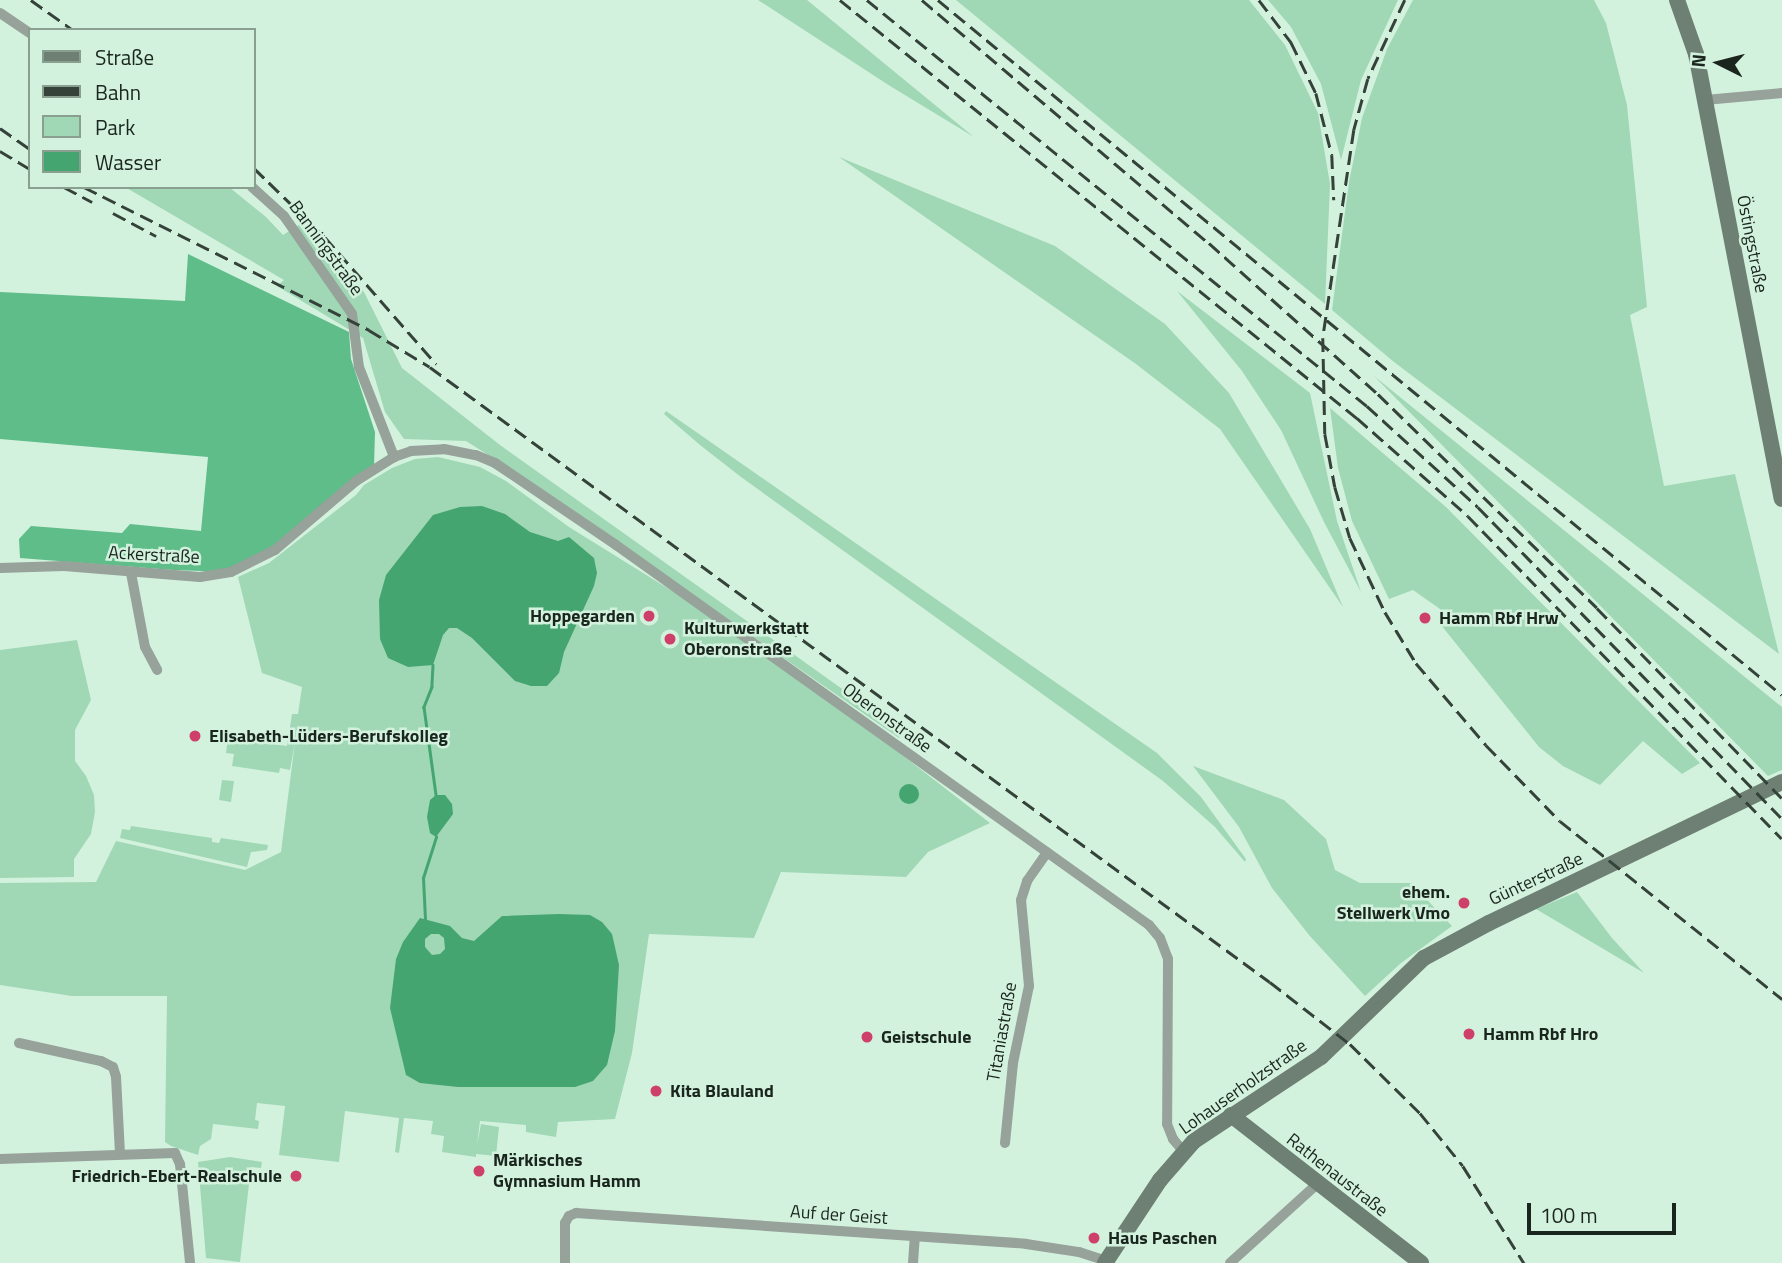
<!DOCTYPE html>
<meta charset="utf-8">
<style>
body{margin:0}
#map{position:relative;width:1782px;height:1263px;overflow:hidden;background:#d3f2de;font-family:"Titillium Web",sans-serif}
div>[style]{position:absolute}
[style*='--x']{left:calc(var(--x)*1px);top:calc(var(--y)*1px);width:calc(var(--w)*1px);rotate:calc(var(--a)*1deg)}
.green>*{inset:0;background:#a0d7b5}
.forest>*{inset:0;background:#5ebd88}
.water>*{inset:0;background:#45a571}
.round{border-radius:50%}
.stream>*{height:2.5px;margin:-1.25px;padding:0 1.25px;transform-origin:1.25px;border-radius:1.25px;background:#45a571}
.street>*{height:10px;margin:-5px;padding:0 5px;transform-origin:5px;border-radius:5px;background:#96a29a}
.secondary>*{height:16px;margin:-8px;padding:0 8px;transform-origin:8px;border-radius:8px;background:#6e8074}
.rail>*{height:2.5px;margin-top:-1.25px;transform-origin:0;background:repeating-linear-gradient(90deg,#344239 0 14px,transparent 0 21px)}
.dots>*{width:19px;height:19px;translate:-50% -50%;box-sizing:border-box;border:4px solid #d3f2de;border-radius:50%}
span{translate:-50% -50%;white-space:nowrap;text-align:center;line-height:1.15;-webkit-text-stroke:5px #d3f2de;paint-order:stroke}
.street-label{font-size:18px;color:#1a251e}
.poi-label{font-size:18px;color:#1a251e;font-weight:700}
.right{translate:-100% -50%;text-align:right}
.left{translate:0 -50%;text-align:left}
.legend{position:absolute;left:28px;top:28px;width:228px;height:161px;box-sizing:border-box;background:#d3f2de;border:2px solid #89a091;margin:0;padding:9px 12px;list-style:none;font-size:21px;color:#1a251e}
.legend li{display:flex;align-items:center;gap:14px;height:35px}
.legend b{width:35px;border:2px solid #89a091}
.north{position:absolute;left:1684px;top:28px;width:70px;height:70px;-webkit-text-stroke:5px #d3f2de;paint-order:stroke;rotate:276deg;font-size:19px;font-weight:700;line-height:28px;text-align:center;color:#1a251e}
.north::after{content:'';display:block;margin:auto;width:24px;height:32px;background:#1a251e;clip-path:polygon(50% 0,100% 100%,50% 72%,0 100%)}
.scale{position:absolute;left:1527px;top:1203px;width:149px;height:32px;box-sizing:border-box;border:4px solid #1a251e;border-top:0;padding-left:9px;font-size:21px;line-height:24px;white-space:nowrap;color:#1a251e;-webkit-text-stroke:5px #d3f2de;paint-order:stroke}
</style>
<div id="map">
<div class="green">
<div style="clip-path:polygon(758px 0,807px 0,974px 137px,890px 86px)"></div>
<div style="clip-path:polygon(956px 0,1249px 0,1285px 45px,1318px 113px,1330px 184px,1325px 304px)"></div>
<div style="clip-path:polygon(1268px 0,1398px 0,1361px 80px,1341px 160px,1321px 84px,1291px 27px)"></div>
<div style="clip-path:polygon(1413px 0,1594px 0,1606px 23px,1627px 105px,1647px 307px,1630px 315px,1664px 486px,1735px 474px,1779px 654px,1394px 362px,1332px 310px,1349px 182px,1362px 118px,1387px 49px)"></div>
<div style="clip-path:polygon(839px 157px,1055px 246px,1165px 324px,1229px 393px,1310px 529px,1343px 607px,1220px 429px,1136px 364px)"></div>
<div style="clip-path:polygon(125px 187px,229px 187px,266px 217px,283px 235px,300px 224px,364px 292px,402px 368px,500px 445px,904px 733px,899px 738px,520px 475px,466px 441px,404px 439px,385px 412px,363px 338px,277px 286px,284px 280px)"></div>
<div style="clip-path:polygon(1177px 291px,1310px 393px,1337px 521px,1361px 592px,1324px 522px,1281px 430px,1242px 371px)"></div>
<div style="clip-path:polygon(1374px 376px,1782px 707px,1782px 770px,1768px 776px)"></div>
<div style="clip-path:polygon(1330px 408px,1446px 507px,1700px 763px,1682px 774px,1643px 741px,1600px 785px,1563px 766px,1539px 747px,1441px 625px,1440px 609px,1413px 590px,1389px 599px,1352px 521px,1338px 468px)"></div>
<div style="clip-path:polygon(666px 411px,1157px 753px,1201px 797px,1246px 859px,1245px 862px,1215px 827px,1163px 781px,741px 477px,700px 445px,664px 414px)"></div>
<div style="clip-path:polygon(438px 457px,480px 467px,506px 481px,569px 527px,764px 648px,990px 823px,928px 852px,906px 877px,781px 872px,754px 938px,649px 934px,632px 1053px,615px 1119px,558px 1122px,556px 1137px,526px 1132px,526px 1125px,480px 1121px,477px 1145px,481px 1124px,499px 1127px,496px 1156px,476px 1154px,476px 1157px,442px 1152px,444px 1136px,431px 1134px,433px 1121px,404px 1118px,399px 1153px,395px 1152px,399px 1118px,345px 1111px,339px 1162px,279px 1155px,285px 1106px,257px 1103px,255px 1120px,259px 1121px,258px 1129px,213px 1124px,211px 1139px,200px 1146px,198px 1155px,171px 1146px,165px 1142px,167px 996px,72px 996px,0 985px,0 883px,96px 882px,116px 841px,245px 870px,281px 852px,295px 742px,290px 770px,280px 768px,279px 773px,232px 766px,234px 754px,226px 753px,228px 738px,287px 746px,292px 714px,298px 714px,302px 687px,262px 673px,238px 577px,269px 563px,356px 495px,364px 485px,392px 468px,415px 459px)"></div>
<div style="clip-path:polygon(77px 640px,91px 700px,75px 730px,75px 761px,86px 776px,94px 795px,95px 812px,91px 834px,74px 859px,74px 877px,0 878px,0 650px)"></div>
<div style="clip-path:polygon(1193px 766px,1284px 800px,1326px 839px,1335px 870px,1360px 883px,1411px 883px,1452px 926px,1401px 963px,1365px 996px,1309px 935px,1272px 888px,1239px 827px)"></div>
<div style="clip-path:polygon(222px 780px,234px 781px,231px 802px,219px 800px)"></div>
<div style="clip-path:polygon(131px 826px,212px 838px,212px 842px,219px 843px,221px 838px,268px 845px,267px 850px,251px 852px,247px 867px,120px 838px,122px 829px,130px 830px)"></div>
<div style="clip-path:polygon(1577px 892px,1612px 938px,1644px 973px,1536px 909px)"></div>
<div style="clip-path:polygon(230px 1157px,262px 1162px,261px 1168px,251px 1167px,240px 1262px,206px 1258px,198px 1162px)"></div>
</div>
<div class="forest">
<div style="clip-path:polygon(188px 254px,349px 332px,351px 359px,375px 432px,374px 467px,275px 550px,231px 572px,173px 570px,20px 558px,19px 539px,31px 526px,122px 533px,130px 524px,201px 531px,208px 457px,0 439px,0 292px,185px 301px)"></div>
</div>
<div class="water">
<div style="clip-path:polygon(482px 506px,505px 514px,530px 532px,558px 541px,569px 537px,594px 558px,597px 573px,594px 586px,564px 652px,559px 673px,547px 686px,531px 686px,515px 681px,472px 638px,457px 628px,449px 628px,443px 635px,433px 665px,408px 667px,388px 658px,380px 639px,379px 600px,386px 575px,433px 515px,460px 507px)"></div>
<div class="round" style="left:899px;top:784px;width:20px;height:20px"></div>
<div style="clip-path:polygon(436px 795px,445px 795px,452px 804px,453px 814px,436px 837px,430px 833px,427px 817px,430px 800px)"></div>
<div style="clip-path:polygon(evenodd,559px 914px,590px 915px,602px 922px,612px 934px,619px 965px,615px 1031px,607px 1065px,593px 1081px,575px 1087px,458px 1087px,420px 1083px,406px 1075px,390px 1008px,396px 959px,403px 942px,420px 918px,450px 926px,462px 938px,474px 941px,502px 916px,559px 914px,431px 934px,439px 934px,444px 938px,445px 949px,440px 954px,432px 955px,425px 947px,425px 939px,431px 934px)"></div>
</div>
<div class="stream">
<div style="--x:433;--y:665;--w:22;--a:93"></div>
<div style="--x:432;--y:687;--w:22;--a:112"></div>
<div style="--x:424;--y:707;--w:89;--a:82.2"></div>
<div style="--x:425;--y:919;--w:41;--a:-92.8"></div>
<div style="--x:423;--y:878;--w:43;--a:-72.4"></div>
</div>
<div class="street">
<div style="--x:0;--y:13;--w:36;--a:34"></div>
<div style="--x:1705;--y:100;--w:77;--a:-5.2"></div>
<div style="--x:252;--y:187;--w:43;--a:42.2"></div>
<div style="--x:284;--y:216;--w:119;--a:55.2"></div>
<div style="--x:352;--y:314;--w:53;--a:82.5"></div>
<div style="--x:359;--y:367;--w:97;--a:68.7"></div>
<div style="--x:0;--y:568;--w:64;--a:-1.8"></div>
<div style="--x:64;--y:566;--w:136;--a:4.6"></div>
<div style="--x:200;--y:577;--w:31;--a:-9"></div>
<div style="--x:231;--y:572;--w:49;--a:-26.6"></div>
<div style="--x:275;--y:550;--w:106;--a:-40.4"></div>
<div style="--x:356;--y:481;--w:45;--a:-32.3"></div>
<div style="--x:394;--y:457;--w:18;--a:-19"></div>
<div style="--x:411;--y:451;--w:33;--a:-3"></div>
<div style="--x:444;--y:449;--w:33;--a:11"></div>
<div style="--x:476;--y:455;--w:21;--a:23"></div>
<div style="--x:495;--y:463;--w:146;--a:34.1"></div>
<div style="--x:616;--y:545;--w:655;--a:35.49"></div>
<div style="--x:1149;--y:925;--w:17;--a:50"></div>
<div style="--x:1160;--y:938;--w:22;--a:69"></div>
<div style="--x:1168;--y:959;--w:165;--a:90.3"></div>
<div style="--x:1167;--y:1124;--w:16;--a:68"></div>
<div style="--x:1173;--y:1139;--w:17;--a:50"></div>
<div style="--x:131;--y:573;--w:75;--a:79.3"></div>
<div style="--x:145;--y:647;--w:26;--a:62"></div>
<div style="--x:19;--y:1043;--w:84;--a:12.4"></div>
<div style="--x:101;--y:1061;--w:13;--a:27"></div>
<div style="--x:113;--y:1067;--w:10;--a:73"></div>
<div style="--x:116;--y:1077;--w:77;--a:87"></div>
<div style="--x:1005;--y:1143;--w:80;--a:-84.3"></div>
<div style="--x:1013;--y:1063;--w:79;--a:-78.3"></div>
<div style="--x:1029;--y:986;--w:86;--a:-95.3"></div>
<div style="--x:1021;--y:900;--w:20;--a:-72"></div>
<div style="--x:1027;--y:881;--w:35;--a:-55"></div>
<div style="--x:0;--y:1159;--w:175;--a:-2"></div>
<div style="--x:175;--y:1153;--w:12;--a:66"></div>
<div style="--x:180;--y:1164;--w:100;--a:84.2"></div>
<div style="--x:565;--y:1263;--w:40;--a:-90"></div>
<div style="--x:565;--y:1223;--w:8;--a:-60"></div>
<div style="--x:569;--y:1216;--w:8;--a:-23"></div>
<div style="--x:576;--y:1213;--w:451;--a:3.9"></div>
<div style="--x:1026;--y:1244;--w:54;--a:8.6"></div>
<div style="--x:1079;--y:1252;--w:29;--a:18"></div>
<div style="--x:913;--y:1263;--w:26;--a:-86"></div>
<div style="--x:1230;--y:1263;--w:118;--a:-42.2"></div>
</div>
<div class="secondary">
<div style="--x:1677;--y:0;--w:57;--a:70.6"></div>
<div style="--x:1696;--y:54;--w:453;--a:79.1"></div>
<div style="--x:1231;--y:1115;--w:241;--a:37.9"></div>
<div style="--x:1105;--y:1263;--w:100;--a:-56.5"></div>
<div style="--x:1160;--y:1180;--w:52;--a:-48.9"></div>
<div style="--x:1194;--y:1141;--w:152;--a:-33.5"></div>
<div style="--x:1321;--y:1057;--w:143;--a:-43.9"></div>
<div style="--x:1424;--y:958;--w:74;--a:-28.3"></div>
<div style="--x:1489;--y:923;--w:325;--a:-25.7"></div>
</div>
<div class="rail">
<div style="--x:31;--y:0;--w:52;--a:35.5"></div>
<div style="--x:840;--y:0;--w:665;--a:38.96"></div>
<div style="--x:1357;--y:418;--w:148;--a:41.4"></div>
<div style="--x:1468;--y:516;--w:450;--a:45.8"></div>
<div style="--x:867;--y:0;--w:644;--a:39.08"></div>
<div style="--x:1367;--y:406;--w:150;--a:42.3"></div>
<div style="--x:1478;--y:507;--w:435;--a:45.7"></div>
<div style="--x:922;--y:0;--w:376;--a:40.3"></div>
<div style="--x:1209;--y:243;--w:227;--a:41.8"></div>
<div style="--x:1378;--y:394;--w:306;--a:44.3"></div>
<div style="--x:1597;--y:608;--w:265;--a:45.8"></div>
<div style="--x:938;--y:0;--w:1093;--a:39.47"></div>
<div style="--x:1259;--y:0;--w:53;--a:52.7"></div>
<div style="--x:1291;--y:42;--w:57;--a:63.9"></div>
<div style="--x:1316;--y:93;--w:64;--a:75.5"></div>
<div style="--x:1332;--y:155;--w:45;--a:87.5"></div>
<div style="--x:1405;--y:0;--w:87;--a:115.1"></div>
<div style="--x:1368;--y:79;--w:53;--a:105.4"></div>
<div style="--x:1354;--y:130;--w:210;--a:98.5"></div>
<div style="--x:1323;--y:338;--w:96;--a:88.8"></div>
<div style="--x:1325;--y:434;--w:54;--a:79.3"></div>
<div style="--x:1335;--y:487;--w:53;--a:73.6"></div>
<div style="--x:1350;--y:538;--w:82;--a:64.7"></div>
<div style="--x:1385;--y:612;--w:60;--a:58.7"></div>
<div style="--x:1416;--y:663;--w:108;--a:49.5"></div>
<div style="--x:1486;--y:745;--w:106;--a:45.8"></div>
<div style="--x:1560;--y:821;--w:285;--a:38.7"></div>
<div style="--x:0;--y:128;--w:37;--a:35"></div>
<div style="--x:0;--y:151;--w:35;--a:31"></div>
<div style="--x:254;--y:168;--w:99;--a:44.2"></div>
<div style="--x:325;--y:237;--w:169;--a:48.8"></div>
<div style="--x:64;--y:187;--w:32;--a:28"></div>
<div style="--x:84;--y:187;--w:319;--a:26.6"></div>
<div style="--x:369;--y:330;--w:71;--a:31.2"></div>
<div style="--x:430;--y:367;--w:1041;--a:36.21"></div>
<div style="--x:1270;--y:982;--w:101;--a:37.8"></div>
<div style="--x:1350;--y:1044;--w:98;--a:44.6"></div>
<div style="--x:1420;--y:1113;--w:68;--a:50.9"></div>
<div style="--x:1463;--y:1166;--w:115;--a:57.8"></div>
<div style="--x:113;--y:213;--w:49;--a:28.1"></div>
</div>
<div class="dots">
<div style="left:649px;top:616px;background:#ce4069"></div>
<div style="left:1425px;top:618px;background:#ce4069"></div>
<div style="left:670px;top:639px;background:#ce4069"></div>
<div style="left:195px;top:736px;background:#ce4069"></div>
<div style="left:1464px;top:903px;background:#ce4069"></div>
<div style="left:1469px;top:1034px;background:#ce4069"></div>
<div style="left:867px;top:1037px;background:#ce4069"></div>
<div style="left:656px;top:1091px;background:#ce4069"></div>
<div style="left:479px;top:1171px;background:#ce4069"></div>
<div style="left:296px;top:1176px;background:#ce4069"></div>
<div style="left:1094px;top:1238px;background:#ce4069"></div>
</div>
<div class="street-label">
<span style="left:1752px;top:244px;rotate:79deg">Östingstraße</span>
<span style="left:326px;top:248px;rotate:54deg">Banningstraße</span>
<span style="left:154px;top:555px;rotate:3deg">Ackerstraße</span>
<span style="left:887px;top:718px;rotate:36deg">Oberonstraße</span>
<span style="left:1536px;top:879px;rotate:-25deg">Günterstraße</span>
<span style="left:1002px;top:1032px;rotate:-80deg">Titaniastraße</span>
<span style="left:1243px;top:1087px;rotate:-35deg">Lohauserholzstraße</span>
<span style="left:1337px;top:1175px;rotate:38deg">Rathenaustraße</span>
<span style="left:839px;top:1215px;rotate:4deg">Auf der Geist</span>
</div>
<div class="poi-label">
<span class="right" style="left:635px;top:616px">Hoppegarden</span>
<span class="left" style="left:1439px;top:618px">Hamm Rbf Hrw</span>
<span class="left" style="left:684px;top:639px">Kulturwerkstatt<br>Oberonstraße</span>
<span class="left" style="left:209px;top:736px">Elisabeth-Lüders-Berufskolleg</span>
<span class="right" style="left:1450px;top:903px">ehem.<br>Stellwerk Vmo</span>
<span class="left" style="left:1483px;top:1034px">Hamm Rbf Hro</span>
<span class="left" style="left:881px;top:1037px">Geistschule</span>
<span class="left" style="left:670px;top:1091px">Kita Blauland</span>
<span class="left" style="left:493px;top:1171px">Märkisches<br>Gymnasium Hamm</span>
<span class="right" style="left:282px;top:1176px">Friedrich-Ebert-Realschule</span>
<span class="left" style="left:1108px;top:1238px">Haus Paschen</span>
</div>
<ul class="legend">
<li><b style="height:9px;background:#6e8074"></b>Straße</li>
<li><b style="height:9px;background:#344239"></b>Bahn</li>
<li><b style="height:19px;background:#a0d7b5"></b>Park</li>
<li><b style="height:19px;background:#45a571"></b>Wasser</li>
</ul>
<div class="north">N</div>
<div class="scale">100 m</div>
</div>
